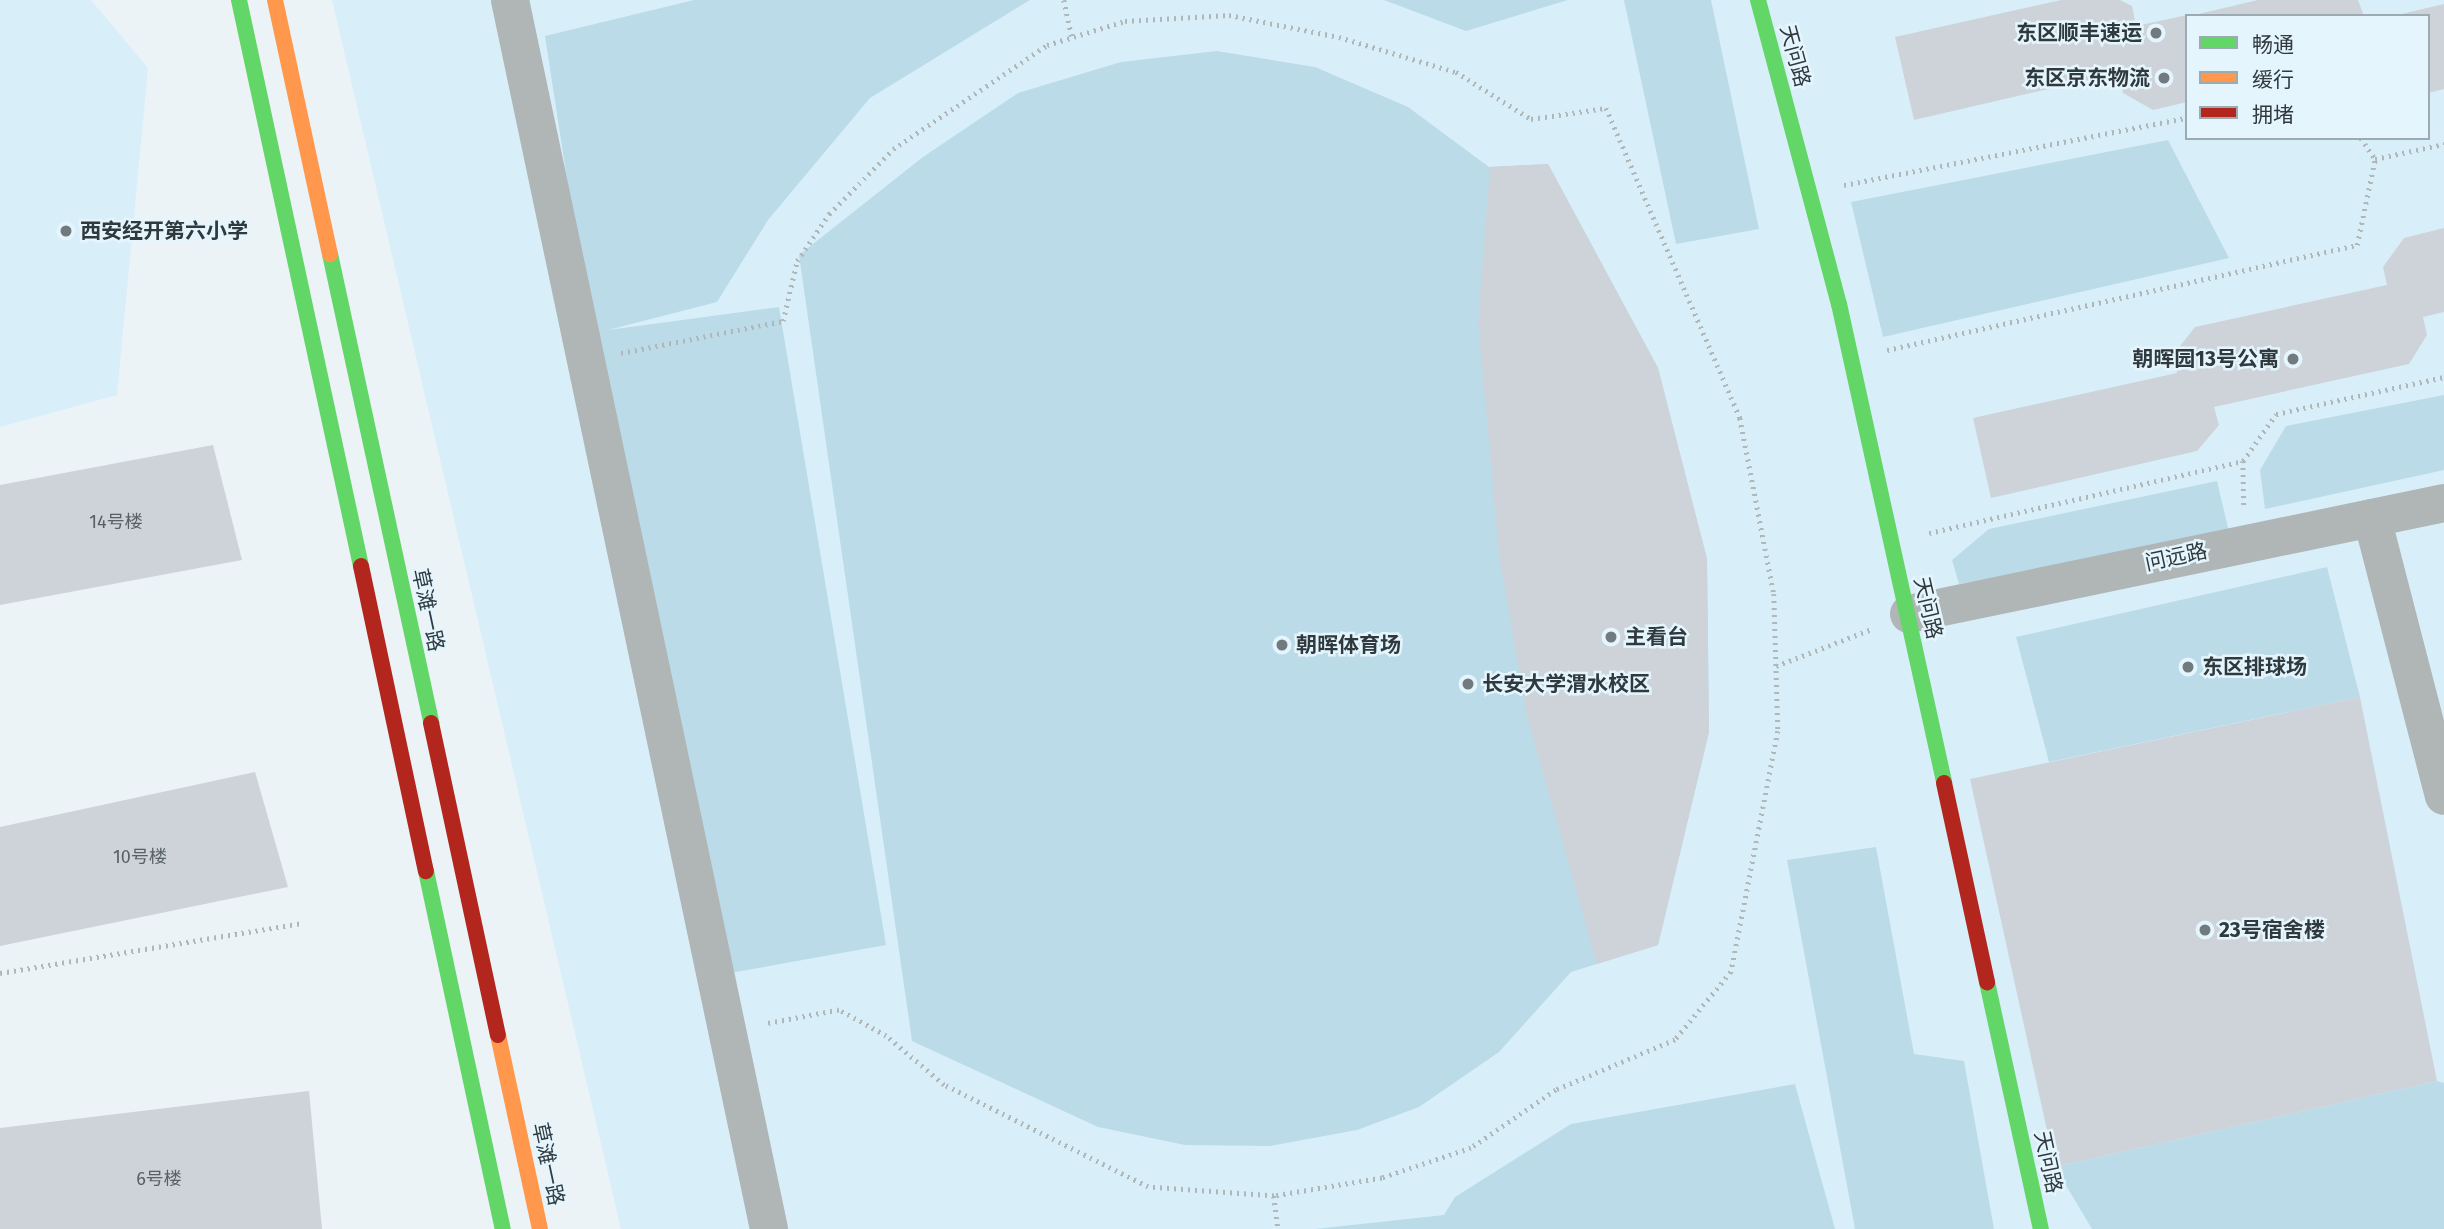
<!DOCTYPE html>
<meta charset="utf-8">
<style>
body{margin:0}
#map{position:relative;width:2444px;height:1229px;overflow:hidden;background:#ebf3f7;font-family:"Fira Sans","Noto Sans SC",sans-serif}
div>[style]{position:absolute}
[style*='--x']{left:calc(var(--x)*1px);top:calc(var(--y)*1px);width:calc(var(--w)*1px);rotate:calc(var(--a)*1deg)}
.built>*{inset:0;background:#d8effa}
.green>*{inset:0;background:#bbdbe9}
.building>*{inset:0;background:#cdd3d9}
.path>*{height:4.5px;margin-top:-2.25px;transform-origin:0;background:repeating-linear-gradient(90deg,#b0b7b8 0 2px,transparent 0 7px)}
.street>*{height:38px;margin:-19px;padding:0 19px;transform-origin:19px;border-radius:19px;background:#b0b5b6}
.fast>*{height:16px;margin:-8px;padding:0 8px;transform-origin:8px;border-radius:8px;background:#63d668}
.slow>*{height:16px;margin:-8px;padding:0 8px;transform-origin:8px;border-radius:8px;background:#ff974d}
.jam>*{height:16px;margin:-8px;padding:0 8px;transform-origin:8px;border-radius:8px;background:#b3261e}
.dots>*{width:19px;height:19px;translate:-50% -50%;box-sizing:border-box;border:4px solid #e5f5fd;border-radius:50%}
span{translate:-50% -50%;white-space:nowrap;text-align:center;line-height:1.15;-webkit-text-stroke:5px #e5f5fd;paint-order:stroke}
.number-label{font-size:18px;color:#566065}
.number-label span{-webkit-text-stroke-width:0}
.poi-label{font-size:21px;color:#2f393e;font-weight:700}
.right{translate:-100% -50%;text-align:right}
.left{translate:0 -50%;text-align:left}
.street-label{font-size:21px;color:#2f393e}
.legend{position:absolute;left:2185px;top:14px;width:245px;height:126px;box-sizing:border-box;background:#e5f5fd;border:2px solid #9caab1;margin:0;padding:9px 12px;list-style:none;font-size:21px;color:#2f393e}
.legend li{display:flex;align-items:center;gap:14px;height:35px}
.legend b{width:35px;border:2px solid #9caab1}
</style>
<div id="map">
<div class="built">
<div style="clip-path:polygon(0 0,91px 0,148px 68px,117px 395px,0 427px)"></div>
<div style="clip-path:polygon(evenodd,332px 0,2444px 0,2444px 1229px,621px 1229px,332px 0,2187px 16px,2428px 16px,2428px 138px,2187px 138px,2187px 16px)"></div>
</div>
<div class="green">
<div style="clip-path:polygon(694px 0,1030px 0,870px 98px,768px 220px,717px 302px,608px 330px,779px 307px,886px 945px,719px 975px,586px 303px,545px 36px)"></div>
<div style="clip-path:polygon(1384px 0,1568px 0,1466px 31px)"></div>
<div style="clip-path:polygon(1624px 0,1711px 0,1759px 229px,1676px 244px)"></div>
<div style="clip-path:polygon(1217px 51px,1315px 67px,1408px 107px,1489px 167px,1548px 164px,1658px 368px,1707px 559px,1709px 732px,1658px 945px,1571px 972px,1499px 1052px,1419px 1107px,1357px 1130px,1270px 1146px,1185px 1145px,1098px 1127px,912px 1041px,799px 255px,923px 157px,1018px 93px,1121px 62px)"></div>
<div style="clip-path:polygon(2168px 140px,2229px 258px,1883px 337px,1851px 202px)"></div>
<div style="clip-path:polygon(2444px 395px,2444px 470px,2265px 509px,2260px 470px,2286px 426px)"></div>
<div style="clip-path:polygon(2217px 481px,2229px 532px,1959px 584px,1952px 560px,1989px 529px)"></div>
<div style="clip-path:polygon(2327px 567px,2360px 697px,2049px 762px,2016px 637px)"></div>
<div style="clip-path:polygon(1876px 847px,1914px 1054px,1964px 1061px,1994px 1229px,1855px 1229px,1787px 860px)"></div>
<div style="clip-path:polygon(2437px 1081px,2444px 1083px,2444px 1229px,2092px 1229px,2055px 1167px)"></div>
<div style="clip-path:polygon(1795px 1084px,1835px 1229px,1315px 1229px,1444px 1215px,1455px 1197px,1571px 1124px)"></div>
</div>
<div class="building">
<div style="clip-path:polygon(2061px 0,2120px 0,2132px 6px,2136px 26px,2187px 15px,2187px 102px,2153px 110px,2123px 93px,2118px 73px,1914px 120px,1895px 37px)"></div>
<div style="clip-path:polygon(2258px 0,2358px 0,2364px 16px,2190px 16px)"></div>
<div style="clip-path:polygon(2444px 4px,2444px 89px,2428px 93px,2428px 16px,2397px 15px)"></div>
<div style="clip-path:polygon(1548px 164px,1658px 368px,1707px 559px,1709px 732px,1658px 945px,1597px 964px,1527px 716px,1499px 554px,1478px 321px,1490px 167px)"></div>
<div style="clip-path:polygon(2444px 228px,2444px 312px,2423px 317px,2427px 335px,2409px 364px,2214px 407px,2219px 425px,2197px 451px,1991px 498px,1973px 418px,2177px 373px,2173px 355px,2195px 327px,2387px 285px,2383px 267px,2404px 238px)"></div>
<div style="clip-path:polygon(213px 445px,242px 560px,0 605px,0 485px)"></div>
<div style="clip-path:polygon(2360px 697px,2437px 1081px,2055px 1167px,1970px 779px)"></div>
<div style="clip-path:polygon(255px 772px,288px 887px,0 946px,0 827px)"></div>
<div style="clip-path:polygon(309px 1091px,322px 1229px,0 1229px,0 1128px)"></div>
</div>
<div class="path">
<div style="--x:1064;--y:0;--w:38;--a:78"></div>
<div style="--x:2361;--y:138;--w:25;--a:56"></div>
<div style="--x:1844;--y:185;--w:349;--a:-11.1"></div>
<div style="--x:1887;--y:350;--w:482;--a:-12.6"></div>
<div style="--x:2357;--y:245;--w:88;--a:-78.2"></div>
<div style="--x:2375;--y:159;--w:71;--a:-12.3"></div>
<div style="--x:621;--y:353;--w:165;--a:-11.2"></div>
<div style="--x:783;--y:321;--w:62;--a:-76.9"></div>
<div style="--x:797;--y:261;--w:57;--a:-55.8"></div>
<div style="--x:829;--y:214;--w:91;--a:-45.4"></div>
<div style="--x:893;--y:149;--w:186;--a:-34"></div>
<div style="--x:1047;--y:45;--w:82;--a:-17.1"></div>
<div style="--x:1125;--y:21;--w:104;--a:-3.3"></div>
<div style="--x:1229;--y:15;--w:112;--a:11.3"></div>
<div style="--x:1339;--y:37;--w:122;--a:16.7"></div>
<div style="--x:1456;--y:72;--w:89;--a:32.1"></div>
<div style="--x:1531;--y:119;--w:76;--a:-8.3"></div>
<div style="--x:1606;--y:108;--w:338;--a:66.6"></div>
<div style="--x:1740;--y:418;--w:179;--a:79.1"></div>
<div style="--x:1774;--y:594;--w:137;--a:88.3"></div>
<div style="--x:1778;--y:731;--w:246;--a:101"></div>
<div style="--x:1731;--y:972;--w:88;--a:129.5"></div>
<div style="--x:1675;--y:1040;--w:129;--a:157.2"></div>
<div style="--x:1556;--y:1090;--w:103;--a:145.7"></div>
<div style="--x:1471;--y:1148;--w:94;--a:161.4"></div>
<div style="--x:1382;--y:1178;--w:109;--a:170.5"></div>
<div style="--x:1274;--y:1196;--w:126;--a:-175.9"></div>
<div style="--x:1148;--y:1187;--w:228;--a:-153.4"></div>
<div style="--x:944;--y:1085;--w:76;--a:-139.8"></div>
<div style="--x:886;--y:1036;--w:54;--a:-151"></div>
<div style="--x:839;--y:1010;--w:75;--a:169.3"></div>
<div style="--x:2243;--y:461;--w:45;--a:88.7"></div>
<div style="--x:1929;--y:533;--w:322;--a:-12.9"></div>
<div style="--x:2243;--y:461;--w:57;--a:-54.9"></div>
<div style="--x:2276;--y:414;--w:172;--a:-12.4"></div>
<div style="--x:1776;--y:666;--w:103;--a:-21.1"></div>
<div style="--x:0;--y:973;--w:307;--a:-9.4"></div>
<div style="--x:1274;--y:1196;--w:33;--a:83"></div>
</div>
<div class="street">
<div style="--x:510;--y:0;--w:1256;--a:78.1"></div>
<div style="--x:2372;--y:518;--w:287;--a:75.5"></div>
<div style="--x:1909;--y:614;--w:546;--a:-11.72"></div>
</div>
<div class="fast">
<div style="--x:239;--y:0;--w:579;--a:77.84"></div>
<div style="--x:1758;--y:0;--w:315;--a:75.1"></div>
<div style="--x:1839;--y:304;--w:490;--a:77.6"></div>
<div style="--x:330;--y:254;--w:480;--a:77.8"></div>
<div style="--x:426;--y:871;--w:366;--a:77.9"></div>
<div style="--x:1987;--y:982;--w:253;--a:77.7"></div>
</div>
<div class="slow">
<div style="--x:275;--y:0;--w:260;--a:77.8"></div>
<div style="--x:498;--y:1035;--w:198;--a:77.8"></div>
</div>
<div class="jam">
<div style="--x:361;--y:566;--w:312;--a:78"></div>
<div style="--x:431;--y:723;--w:319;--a:77.9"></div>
<div style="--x:1944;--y:783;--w:204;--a:77.8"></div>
</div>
<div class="dots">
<div style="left:2156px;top:33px;background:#717a7f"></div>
<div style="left:2164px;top:78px;background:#717a7f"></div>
<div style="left:66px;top:231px;background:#717a7f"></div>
<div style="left:2293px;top:359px;background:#717a7f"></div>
<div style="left:1611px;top:637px;background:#717a7f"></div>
<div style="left:1282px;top:645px;background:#717a7f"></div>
<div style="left:2188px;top:667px;background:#717a7f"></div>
<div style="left:1468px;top:684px;background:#717a7f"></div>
<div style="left:2205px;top:930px;background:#717a7f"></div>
</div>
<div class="number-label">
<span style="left:116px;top:522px">14号楼</span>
<span style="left:140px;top:857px">10号楼</span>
<span style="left:159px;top:1179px">6号楼</span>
</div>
<div class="poi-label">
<span class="right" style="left:2142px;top:33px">东区顺丰速运</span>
<span class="right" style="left:2150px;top:78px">东区京东物流</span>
<span class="left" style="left:80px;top:231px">西安经开第六小学</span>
<span class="right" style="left:2279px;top:359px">朝晖园13号公寓</span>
<span class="left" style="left:1625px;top:637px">主看台</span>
<span class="left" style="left:1296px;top:645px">朝晖体育场</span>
<span class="left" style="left:2202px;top:667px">东区排球场</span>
<span class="left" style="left:1482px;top:684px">长安大学渭水校区</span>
<span class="left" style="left:2219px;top:930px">23号宿舍楼</span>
</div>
<div class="street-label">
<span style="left:1795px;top:56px;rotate:75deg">天问路</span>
<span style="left:2176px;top:557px;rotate:-12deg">问远路</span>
<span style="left:1928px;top:608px;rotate:77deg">天问路</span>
<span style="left:428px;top:610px;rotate:78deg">草滩一路</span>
<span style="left:2048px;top:1162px;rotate:78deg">天问路</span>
<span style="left:548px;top:1164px;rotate:78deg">草滩一路</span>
</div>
<ul class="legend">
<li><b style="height:9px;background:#63d668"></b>畅通</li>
<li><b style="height:9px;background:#ff974d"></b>缓行</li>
<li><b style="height:9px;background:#b3261e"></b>拥堵</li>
</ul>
</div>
